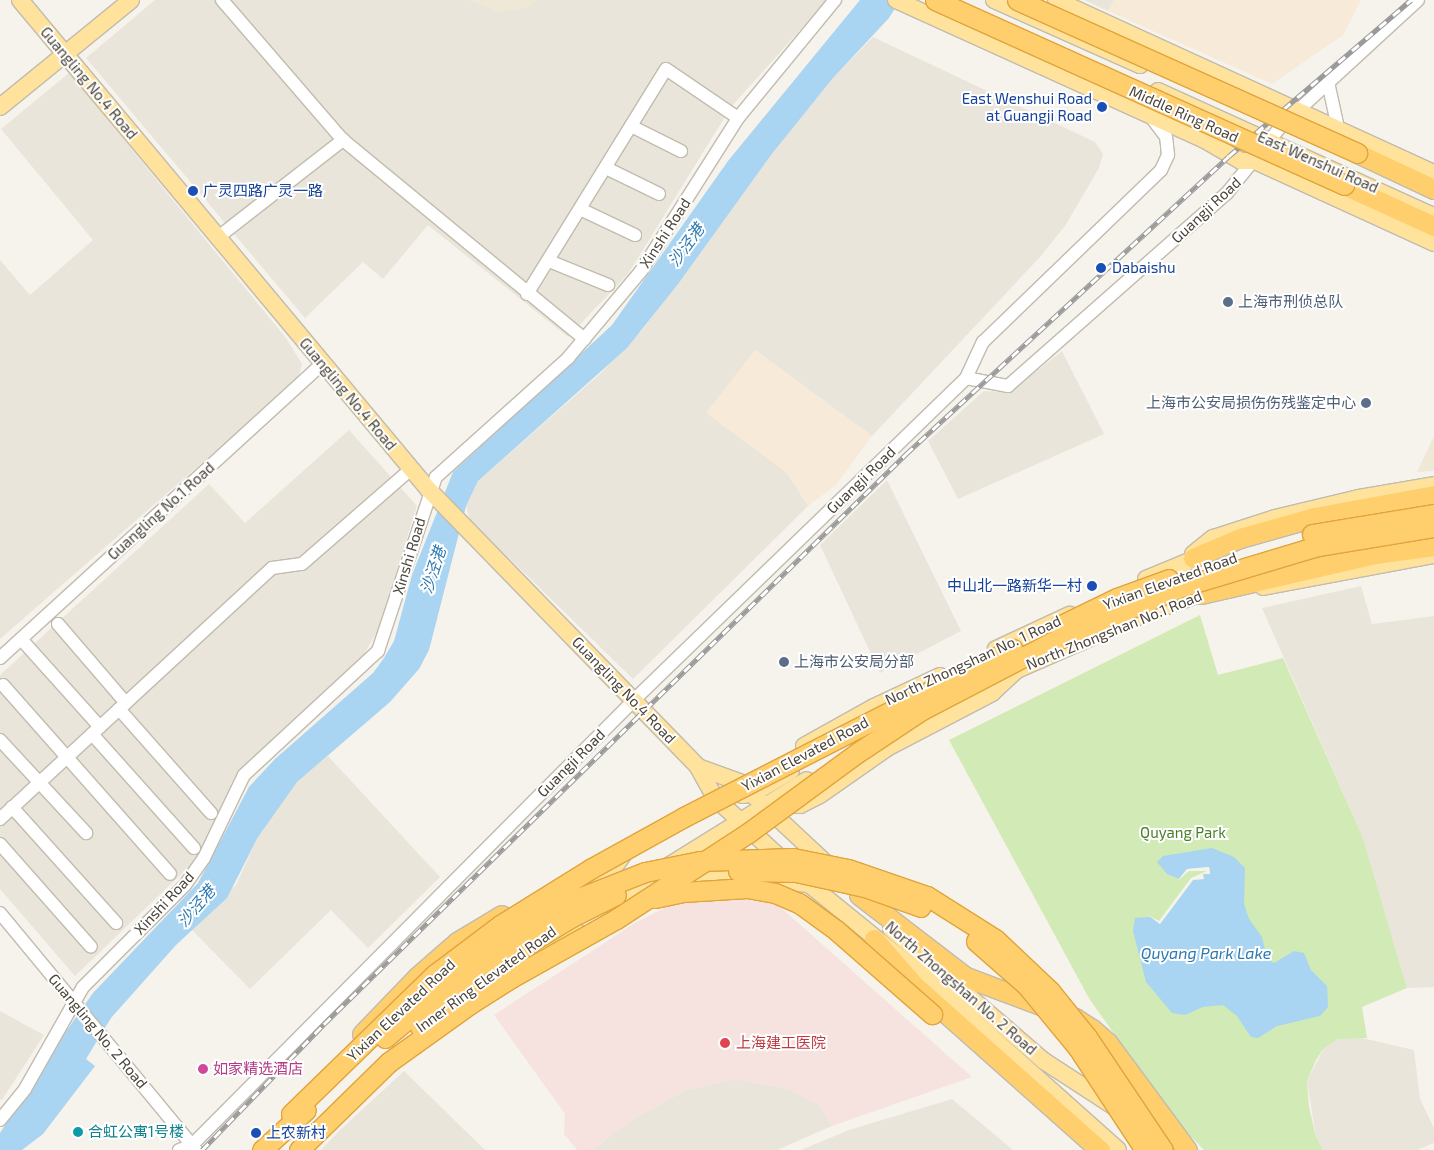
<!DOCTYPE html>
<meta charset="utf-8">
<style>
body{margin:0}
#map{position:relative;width:1434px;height:1150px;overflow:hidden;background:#f6f3ec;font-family:"Exo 2","Noto Sans SC",sans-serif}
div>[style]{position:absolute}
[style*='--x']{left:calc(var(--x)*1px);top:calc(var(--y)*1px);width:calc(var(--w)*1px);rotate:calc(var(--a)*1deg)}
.residential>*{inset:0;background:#eae5da}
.commercial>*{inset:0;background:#f7ead8}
.education>*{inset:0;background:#efe8d6}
.medical>*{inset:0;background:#f6e3e0}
.green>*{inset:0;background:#d2eab5}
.water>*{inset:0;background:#a9d4f2}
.pier>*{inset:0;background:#f6f3ec}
.roads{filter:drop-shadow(1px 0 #c2bbae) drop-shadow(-1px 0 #c2bbae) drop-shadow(0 1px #c2bbae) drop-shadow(0 -1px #c2bbae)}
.minor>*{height:12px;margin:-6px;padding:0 6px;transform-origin:6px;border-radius:6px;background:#fff}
.major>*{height:16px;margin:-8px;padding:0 8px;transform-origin:8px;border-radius:8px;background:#ffe39c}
.highway>*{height:19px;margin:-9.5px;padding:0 9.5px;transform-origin:9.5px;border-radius:9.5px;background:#ffcf6e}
.rail>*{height:5px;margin-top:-2.5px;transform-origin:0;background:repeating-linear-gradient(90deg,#fff 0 9px,#9a9a9a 0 18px);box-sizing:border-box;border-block:1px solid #9a9a9a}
.bridges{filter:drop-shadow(1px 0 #e0a43c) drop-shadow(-1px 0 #e0a43c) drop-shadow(0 1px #e0a43c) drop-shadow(0 -1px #e0a43c)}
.highway-bridge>*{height:19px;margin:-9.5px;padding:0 9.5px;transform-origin:9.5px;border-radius:9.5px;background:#ffcf6e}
.dots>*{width:14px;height:14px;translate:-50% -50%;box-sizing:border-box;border:2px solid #fff;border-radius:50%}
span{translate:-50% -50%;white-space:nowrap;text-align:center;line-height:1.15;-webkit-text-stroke:4px #fff;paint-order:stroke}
.street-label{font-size:15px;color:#4b4439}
.transit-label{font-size:15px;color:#164399}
.right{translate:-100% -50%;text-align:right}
.left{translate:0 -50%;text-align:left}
.service-label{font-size:15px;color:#4e5e75}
.park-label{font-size:15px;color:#4a7f2a}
.health-label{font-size:15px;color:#be3a42}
.hotel-label{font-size:15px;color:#b23c85}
.culture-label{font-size:15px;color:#0d838f}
.water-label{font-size:16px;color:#2e7ab2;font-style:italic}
</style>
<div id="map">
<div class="residential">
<div style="clip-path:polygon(155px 0,827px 0,731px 107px,628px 274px,568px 337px,428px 225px,383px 279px,363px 262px,305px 318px,86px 58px)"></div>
<div style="clip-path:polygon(1084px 0,1114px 0,1108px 11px)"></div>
<div style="clip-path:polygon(873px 37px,1095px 142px,1103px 154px,1099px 168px,1065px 226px,1040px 257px,872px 436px,755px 350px,769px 457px,787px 473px,808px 506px,633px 679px,470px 520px,466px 506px,478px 481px,601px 373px,643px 329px,771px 155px,833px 78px)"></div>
<div style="clip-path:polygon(69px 73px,286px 338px,302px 364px,298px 379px,0 639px,0 260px,30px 295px,93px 240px,1px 129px)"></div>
<div style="clip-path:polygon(1062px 351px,1104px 434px,958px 499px,928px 441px,984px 391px,1010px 392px)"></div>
<div style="clip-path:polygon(349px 430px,417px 506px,378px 630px,364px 654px,237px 776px,198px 858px,75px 976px,0 889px,0 675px,209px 484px,245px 523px)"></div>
<div style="clip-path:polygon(887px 480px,961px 631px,880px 673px,820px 545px)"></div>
<div style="clip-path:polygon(1361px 586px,1372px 624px,1434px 616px,1434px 987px,1407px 988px,1363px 838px,1262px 608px)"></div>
<div style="clip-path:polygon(328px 756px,440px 877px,368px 948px,331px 910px,250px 989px,192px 930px,236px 885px,258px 837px,280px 803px,297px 781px)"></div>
<div style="clip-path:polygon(0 1011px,44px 1035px,2px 1100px,0 1099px)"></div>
<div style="clip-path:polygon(1353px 1036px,1414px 1050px,1420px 1099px,1434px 1128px,1434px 1143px,1417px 1150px,1323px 1150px,1316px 1137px,1307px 1081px,1324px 1048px,1338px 1039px)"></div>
<div style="clip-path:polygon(404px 1071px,485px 1150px,321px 1150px,340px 1130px)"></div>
<div style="clip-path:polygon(735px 1079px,788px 1089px,819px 1104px,832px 1126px,777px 1150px,592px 1150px,631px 1120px,684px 1091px)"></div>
<div style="clip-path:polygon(952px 1099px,1013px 1150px,801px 1150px,849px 1130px)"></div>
</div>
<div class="commercial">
<div style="clip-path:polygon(1114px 0,1361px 0,1343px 35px,1272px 84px,1108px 11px)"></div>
<div style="clip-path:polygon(755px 350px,872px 436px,836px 485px,808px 506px,787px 473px,706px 413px)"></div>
</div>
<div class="education">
<div style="clip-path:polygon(468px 0,536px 0,531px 6px,500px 12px)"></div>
<div style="clip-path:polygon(1434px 436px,1434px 471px,1417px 472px)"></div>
</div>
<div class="medical">
<div style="clip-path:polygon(704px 894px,770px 898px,972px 1077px,832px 1126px,819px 1104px,788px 1089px,735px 1079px,684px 1091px,631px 1120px,592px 1150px,577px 1150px,564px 1134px,565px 1114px,494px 1015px,635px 923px,672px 904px)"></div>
</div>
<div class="green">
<div style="clip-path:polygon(1200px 615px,1218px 675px,1283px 658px,1363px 838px,1407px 988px,1362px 1007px,1367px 1038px,1338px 1039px,1324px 1048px,1316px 1060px,1307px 1081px,1309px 1107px,1316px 1137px,1323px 1150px,1204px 1150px,1179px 1124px,1090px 1000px,949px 740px)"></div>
</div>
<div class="water">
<div style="clip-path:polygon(860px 0,900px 0,889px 18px,833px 78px,771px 155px,678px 284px,627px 348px,478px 481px,466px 506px,429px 650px,419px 669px,390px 702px,297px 782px,258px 837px,227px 898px,176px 945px,111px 1018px,86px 1059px,95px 1066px,43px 1134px,22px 1150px,0 1150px,0 1133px,67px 1030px,93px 993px,198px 883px,249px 787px,275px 759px,373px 673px,384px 658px,394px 641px,412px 575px,453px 472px,612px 325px,728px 161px)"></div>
<div style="clip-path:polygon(1212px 848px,1234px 857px,1245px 868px,1244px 904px,1249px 919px,1262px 937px,1267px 959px,1274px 963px,1294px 951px,1304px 953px,1311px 970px,1327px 986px,1328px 1007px,1320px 1016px,1277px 1026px,1258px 1038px,1251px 1037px,1237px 1016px,1223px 1005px,1203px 1007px,1185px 1015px,1172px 1013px,1146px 982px,1133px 931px,1135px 918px,1151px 917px,1160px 924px,1193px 880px,1203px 879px,1203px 874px,1210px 873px,1209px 867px,1188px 869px,1179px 879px,1167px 874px,1157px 862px,1163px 856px)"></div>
</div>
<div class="pier">
<div style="clip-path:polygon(1209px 867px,1210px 874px,1203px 874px,1204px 879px,1193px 880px,1160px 924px,1148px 915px,1159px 921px,1191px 878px,1207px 871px,1189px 871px,1177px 881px,1187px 869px)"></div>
</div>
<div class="roads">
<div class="minor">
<div style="--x:222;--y:0;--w:185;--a:49.2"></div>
<div style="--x:343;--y:140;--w:313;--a:39.5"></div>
<div style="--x:1328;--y:82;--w:47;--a:77.7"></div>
<div style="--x:631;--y:126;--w:56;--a:26.6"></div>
<div style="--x:606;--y:168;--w:59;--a:26.1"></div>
<div style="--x:580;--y:209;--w:61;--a:25.3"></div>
<div style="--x:217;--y:238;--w:160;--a:-37.9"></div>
<div style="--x:549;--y:261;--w:64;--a:22.1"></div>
<div style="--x:527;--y:294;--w:264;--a:-58.3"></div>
<div style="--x:666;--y:69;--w:87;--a:34.2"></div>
<div style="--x:966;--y:378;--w:43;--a:10.8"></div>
<div style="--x:1008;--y:386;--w:292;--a:-41.4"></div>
<div style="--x:1227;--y:193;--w:86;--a:-51.1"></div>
<div style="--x:1281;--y:126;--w:186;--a:-42.6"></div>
<div style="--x:58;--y:624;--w:104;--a:49.3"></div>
<div style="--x:21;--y:639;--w:118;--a:48.1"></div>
<div style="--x:0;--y:658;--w:436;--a:-42.4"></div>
<div style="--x:3;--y:685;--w:252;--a:48.5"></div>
<div style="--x:119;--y:709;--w:139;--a:48.5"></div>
<div style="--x:92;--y:734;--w:153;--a:48.2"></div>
<div style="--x:0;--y:740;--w:127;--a:47.2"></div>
<div style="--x:12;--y:807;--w:156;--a:48.1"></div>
<div style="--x:0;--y:819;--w:370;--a:-42.7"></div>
<div style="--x:272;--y:568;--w:30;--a:-8"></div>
<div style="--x:302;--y:564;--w:145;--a:-41.1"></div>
<div style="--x:0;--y:844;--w:137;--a:48.5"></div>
<div style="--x:0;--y:913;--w:308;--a:50.4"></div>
<div style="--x:0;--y:1120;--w:40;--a:-51"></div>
<div style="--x:25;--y:1089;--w:117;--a:-60.4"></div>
<div style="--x:83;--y:987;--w:144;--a:-45"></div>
<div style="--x:185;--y:885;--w:33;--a:-55"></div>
<div style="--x:204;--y:858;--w:92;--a:-64.3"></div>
<div style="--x:244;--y:775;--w:183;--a:-42.8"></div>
<div style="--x:378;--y:651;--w:183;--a:-71.6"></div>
<div style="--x:436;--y:477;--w:178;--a:-42"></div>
<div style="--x:568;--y:358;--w:114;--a:-50"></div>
<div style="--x:641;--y:271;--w:181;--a:-57.6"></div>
<div style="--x:738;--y:118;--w:153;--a:-50.6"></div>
<div style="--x:179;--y:1150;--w:14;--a:-21"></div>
<div style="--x:192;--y:1145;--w:627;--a:-45.19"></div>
<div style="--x:634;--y:700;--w:463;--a:-44.1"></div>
<div style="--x:966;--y:378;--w:40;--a:-65"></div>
<div style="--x:983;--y:342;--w:248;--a:-44"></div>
<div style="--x:1161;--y:170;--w:17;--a:-65"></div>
<div style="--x:1168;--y:155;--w:18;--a:-96"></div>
<div style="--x:1166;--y:137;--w:26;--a:-127"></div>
</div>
<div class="major">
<div style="--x:20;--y:0;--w:638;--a:50.15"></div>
<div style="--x:429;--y:490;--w:386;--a:45.8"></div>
<div style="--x:698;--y:767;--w:35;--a:61"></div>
<div style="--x:715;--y:798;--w:127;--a:42.5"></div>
<div style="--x:809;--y:884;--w:159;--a:39.1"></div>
<div style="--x:932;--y:984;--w:249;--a:41.7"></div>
<div style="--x:896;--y:0;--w:337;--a:24.4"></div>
<div style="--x:1203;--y:139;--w:44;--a:30.1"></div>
<div style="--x:1241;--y:161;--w:14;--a:0"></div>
<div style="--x:1255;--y:161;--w:197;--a:24.6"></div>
<div style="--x:994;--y:0;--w:160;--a:24"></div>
<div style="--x:1056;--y:0;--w:416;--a:24.6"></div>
<div style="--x:1158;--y:91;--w:303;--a:24.4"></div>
<div style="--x:0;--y:107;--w:169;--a:-39.2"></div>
<div style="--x:1193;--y:554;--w:26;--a:-39"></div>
<div style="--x:1213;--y:538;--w:65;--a:-17.9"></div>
<div style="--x:1275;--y:518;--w:86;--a:-13.4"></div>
<div style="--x:1359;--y:498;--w:76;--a:-9.8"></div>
<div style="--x:1146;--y:579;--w:63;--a:-22.5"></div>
<div style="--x:1263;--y:587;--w:174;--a:-10.6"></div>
<div style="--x:996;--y:649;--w:81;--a:-25"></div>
<div style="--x:804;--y:746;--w:80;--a:-29.1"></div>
<div style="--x:874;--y:707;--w:73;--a:-25.2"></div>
<div style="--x:698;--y:767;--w:44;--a:20.1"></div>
<div style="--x:739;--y:782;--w:125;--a:43"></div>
<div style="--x:742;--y:795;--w:10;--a:-6"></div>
<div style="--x:752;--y:794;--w:45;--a:-30.5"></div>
<div style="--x:786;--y:805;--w:14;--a:0"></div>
<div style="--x:800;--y:805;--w:22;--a:-27"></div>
<div style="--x:820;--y:795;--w:82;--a:-35"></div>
<div style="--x:887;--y:748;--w:119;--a:-27.6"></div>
<div style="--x:992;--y:693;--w:34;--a:-43"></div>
<div style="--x:1017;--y:670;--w:134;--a:-23.7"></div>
<div style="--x:1140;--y:616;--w:78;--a:-20.3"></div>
<div style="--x:670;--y:885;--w:65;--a:-7"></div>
<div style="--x:735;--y:877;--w:74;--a:5.4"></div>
<div style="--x:562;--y:898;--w:55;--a:-28"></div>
<div style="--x:611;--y:872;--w:28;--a:-55"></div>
<div style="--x:607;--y:904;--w:235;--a:-31.8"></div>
<div style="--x:891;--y:929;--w:202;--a:40.8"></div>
<div style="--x:1044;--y:1061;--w:88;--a:33"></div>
<div style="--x:528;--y:952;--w:53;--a:-22.2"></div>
</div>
<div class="highway">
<div style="--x:1357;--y:153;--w:85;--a:25.1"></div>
<div style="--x:1344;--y:185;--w:99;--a:24.5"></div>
<div style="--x:1193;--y:558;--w:51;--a:-23.1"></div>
<div style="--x:1240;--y:538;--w:77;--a:-15.8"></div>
<div style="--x:1314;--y:517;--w:122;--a:-10.4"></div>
<div style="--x:1201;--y:594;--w:179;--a:-12.9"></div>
<div style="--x:1375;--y:554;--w:60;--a:-7.7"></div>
<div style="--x:859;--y:895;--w:135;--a:37.5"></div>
<div style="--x:966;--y:977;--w:116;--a:20.6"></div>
<div style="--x:1075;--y:1018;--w:20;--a:33"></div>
<div style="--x:1092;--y:1029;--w:20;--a:41"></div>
<div style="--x:1107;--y:1042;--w:134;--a:53.5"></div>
<div style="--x:874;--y:939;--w:61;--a:49"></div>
<div style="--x:914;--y:985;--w:249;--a:41.6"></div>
<div style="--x:362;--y:1034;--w:79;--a:-46"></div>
<div style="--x:417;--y:977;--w:53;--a:-41.2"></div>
<div style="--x:457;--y:942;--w:52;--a:-31"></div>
</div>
</div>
<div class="rail">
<div style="--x:202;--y:1150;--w:175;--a:-45.9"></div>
<div style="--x:324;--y:1024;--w:815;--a:-44.4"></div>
<div style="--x:906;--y:454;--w:439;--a:-42.7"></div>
<div style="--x:1229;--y:156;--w:240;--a:-40.6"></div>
</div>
<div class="bridges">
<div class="highway-bridge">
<div style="--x:935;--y:0;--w:449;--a:24.3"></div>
<div style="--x:1017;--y:0;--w:373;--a:24.2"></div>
<div style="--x:1312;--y:534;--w:124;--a:-9.3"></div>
<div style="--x:1059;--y:626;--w:64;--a:-25.8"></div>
<div style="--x:1117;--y:598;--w:55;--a:-20.1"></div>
<div style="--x:738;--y:871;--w:58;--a:1"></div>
<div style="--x:796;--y:872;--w:71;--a:12.3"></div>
<div style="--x:865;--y:887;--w:59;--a:19.7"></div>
<div style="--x:655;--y:898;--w:29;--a:-12"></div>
<div style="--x:683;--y:892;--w:64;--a:-3.6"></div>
<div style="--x:747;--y:888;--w:28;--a:10"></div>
<div style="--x:775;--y:893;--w:26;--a:23"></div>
<div style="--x:799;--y:903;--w:46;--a:36.1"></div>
<div style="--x:836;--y:930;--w:128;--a:41.2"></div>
<div style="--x:976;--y:941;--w:68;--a:41.4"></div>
<div style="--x:1027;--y:986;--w:80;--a:50.6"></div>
<div style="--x:1078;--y:1048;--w:122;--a:56.7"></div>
<div style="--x:420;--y:1027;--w:134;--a:-37.7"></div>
<div style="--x:526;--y:945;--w:54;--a:-31.3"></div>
<div style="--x:572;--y:917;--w:49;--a:-26.6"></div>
<div style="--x:385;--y:1038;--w:103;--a:-39.9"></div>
<div style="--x:464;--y:972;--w:77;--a:-35.5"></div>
<div style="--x:527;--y:927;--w:62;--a:-29.1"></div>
<div style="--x:581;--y:897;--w:69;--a:-21.3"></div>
<div style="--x:645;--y:872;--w:56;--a:-11.3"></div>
<div style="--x:700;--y:861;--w:93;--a:-1.8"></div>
<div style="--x:793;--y:858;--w:56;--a:11.3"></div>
<div style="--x:848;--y:869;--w:83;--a:18.9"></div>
<div style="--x:927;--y:896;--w:80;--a:32.3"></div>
<div style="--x:995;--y:939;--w:76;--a:43.4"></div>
<div style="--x:1050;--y:991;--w:59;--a:51.2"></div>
<div style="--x:1087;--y:1037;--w:136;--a:56.1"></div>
<div style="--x:291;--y:1114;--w:201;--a:-44.2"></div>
<div style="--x:435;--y:974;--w:81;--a:-37"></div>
<div style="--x:500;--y:925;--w:108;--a:-31.8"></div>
<div style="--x:592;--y:868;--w:105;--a:-29"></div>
<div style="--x:684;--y:817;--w:369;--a:-27.1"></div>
<div style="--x:262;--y:1150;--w:59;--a:-42.3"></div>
<div style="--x:299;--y:1150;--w:126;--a:-44.4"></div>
<div style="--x:389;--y:1062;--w:100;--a:-35.6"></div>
<div style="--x:470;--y:1004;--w:49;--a:-32.4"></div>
<div style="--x:511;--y:978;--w:120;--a:-29.3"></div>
<div style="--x:616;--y:919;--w:158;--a:-33.1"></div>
<div style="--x:748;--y:833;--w:135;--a:-36.3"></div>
<div style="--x:857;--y:753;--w:78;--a:-33.5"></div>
<div style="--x:922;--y:710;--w:147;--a:-27.6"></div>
<div style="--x:1052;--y:642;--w:140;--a:-23.1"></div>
<div style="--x:1181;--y:587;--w:143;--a:-16.7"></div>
<div style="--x:1318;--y:546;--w:118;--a:-9.3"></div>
</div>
</div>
<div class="dots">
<div style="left:1102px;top:107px;background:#1a4fb4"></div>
<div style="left:193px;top:191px;background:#1a4fb4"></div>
<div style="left:1101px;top:268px;background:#1a4fb4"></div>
<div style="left:1228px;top:302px;background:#5c6f8a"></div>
<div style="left:1366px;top:403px;background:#5c6f8a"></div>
<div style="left:1092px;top:586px;background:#1a4fb4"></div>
<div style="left:784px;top:662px;background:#5c6f8a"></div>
<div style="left:725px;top:1043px;background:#e0444e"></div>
<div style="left:203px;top:1069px;background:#d1479c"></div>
<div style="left:78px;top:1132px;background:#0f9aa8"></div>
<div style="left:256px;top:1133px;background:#1a4fb4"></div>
</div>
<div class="street-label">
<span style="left:89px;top:83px;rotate:50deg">Guangling No.4 Road</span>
<span style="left:1184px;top:114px;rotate:24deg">Middle Ring Road</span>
<span style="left:1318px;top:162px;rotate:24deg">East Wenshui Road</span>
<span style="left:1206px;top:210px;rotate:-43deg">Guangji Road</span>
<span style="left:665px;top:233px;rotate:-57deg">Xinshi Road</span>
<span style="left:348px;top:394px;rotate:50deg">Guangling No.4 Road</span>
<span style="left:861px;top:480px;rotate:-44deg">Guangji Road</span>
<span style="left:161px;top:511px;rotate:-42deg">Guangling No.1 Road</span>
<span style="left:409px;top:556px;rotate:-73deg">Xinshi Road</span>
<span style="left:1170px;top:581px;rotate:-20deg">Yixian Elevated Road</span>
<span style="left:1114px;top:630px;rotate:-22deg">North Zhongshan No.1 Road</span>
<span style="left:973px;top:660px;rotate:-25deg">North Zhongshan No. 1 Road</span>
<span style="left:624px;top:690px;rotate:46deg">Guangling No.4 Road</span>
<span style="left:805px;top:754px;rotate:-28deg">Yixian Elevated Road</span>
<span style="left:571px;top:763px;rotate:-45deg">Guangji Road</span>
<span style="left:164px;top:903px;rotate:-47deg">Xinshi Road</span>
<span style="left:486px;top:979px;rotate:-36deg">Inner Ring Elevated Road</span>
<span style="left:961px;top:988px;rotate:41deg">North Zhongshan No. 2 Road</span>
<span style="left:401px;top:1010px;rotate:-43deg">Yixian Elevated Road</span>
<span style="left:98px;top:1031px;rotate:50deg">Guangling No. 2 Road</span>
</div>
<div class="transit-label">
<span class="right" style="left:1092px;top:107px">East Wenshui Road<br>at Guangji Road</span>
<span class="left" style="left:203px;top:191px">广灵四路广灵一路</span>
<span class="left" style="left:1112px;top:268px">Dabaishu</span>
<span class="right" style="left:1082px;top:586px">中山北一路新华一村</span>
<span class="left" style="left:266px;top:1133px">上农新村</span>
</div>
<div class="service-label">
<span class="left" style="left:1238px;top:302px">上海市刑侦总队</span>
<span class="right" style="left:1356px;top:403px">上海市公安局损伤伤残鉴定中心</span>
<span class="left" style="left:794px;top:662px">上海市公安局分部</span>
</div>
<div class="park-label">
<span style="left:1183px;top:833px">Quyang Park</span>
</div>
<div class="health-label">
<span class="left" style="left:736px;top:1043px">上海建工医院</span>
</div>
<div class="hotel-label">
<span class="left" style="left:213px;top:1069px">如家精选酒店</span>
</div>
<div class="culture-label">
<span class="left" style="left:88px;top:1132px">合虹公寓1号楼</span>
</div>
<div class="water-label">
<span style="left:686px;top:245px;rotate:-54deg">沙泾港</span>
<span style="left:433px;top:570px;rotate:-72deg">沙泾港</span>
<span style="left:196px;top:906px;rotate:-49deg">沙泾港</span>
<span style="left:1206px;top:953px">Quyang Park Lake</span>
</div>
</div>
